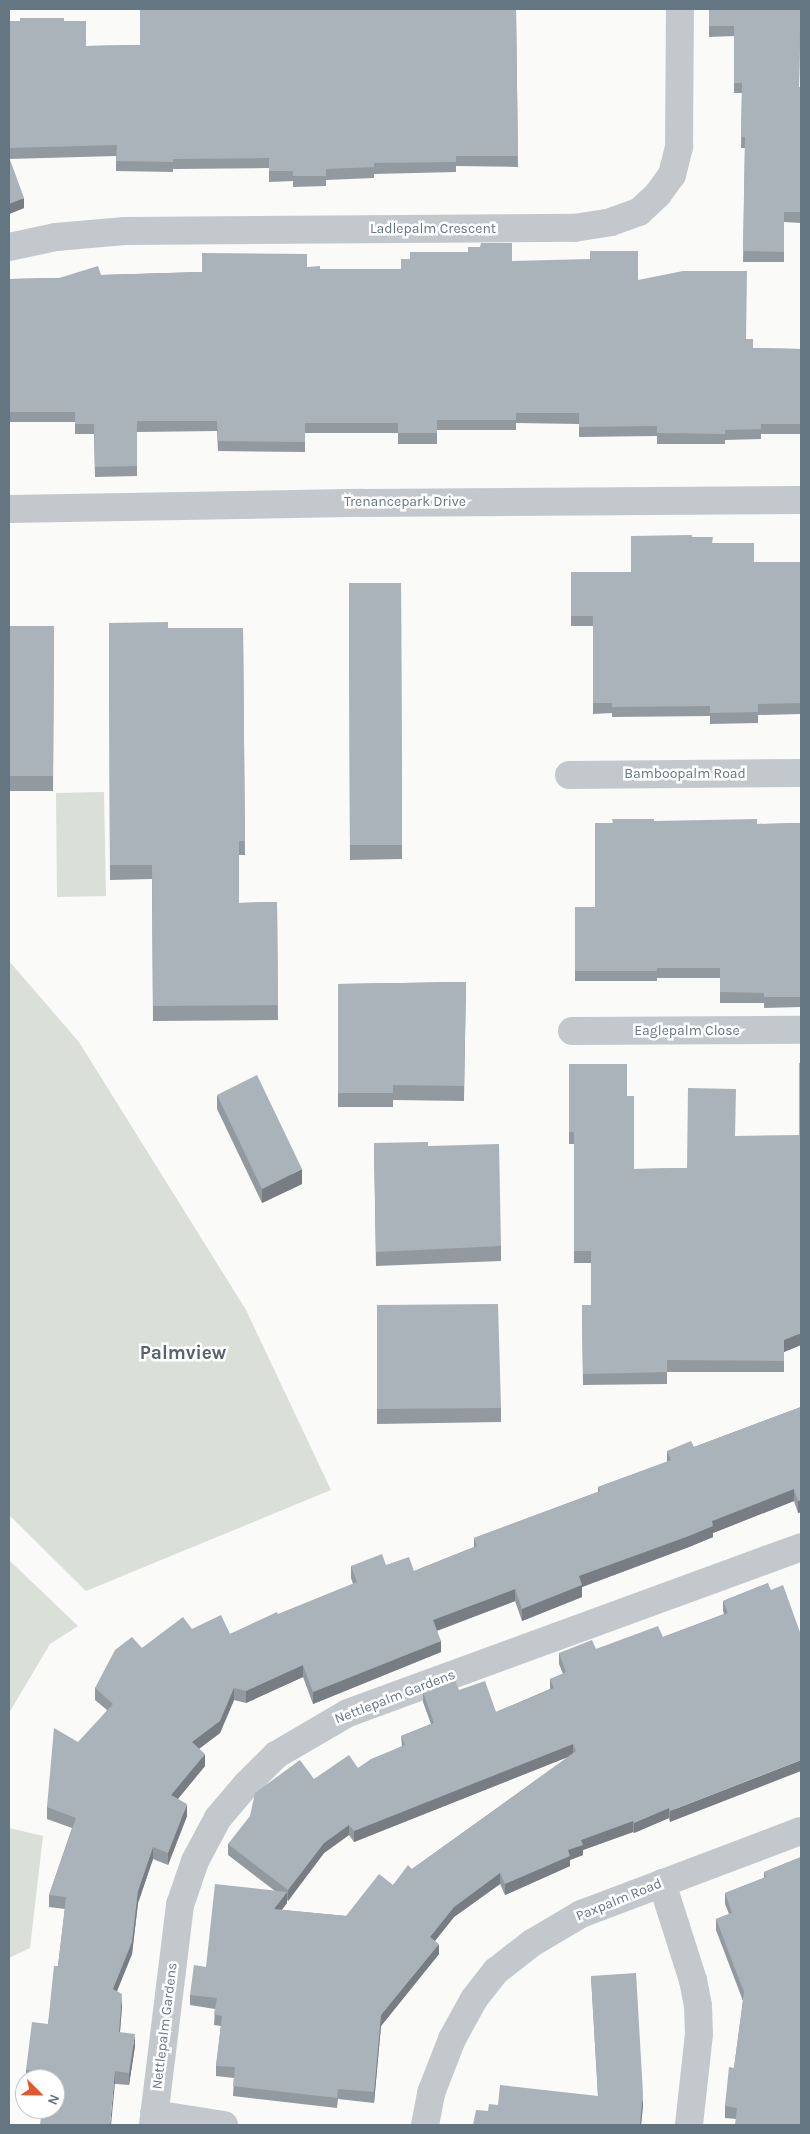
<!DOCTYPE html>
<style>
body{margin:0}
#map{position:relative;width:810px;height:2134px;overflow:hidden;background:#fafaf8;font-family:Karla,sans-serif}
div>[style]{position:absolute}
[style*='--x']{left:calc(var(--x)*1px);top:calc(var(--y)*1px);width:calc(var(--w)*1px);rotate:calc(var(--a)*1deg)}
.green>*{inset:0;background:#dadfd7}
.minor>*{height:28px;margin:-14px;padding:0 14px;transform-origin:14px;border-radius:14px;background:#c3c8cc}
.tertiary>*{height:28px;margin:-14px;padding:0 14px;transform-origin:14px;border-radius:14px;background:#c3c8cc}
.wall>*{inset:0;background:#929a9f}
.shaded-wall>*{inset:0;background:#777d82}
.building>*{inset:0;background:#aab3b9}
span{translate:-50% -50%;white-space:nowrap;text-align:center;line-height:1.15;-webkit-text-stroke:5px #fff;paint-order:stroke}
.street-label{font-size:14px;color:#657683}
.district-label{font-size:19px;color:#57646e;font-weight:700}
.frame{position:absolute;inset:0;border:10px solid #657683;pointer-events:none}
.north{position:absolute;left:15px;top:2069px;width:50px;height:50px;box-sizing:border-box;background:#fff;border:1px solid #c1c8cd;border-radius:50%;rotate:113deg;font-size:14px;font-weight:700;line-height:20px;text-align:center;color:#657683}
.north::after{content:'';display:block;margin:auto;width:18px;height:22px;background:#e4572e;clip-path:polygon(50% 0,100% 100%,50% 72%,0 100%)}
</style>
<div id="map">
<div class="green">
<div style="clip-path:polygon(104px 792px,106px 896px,57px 897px,56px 793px)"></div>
<div style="clip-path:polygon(9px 961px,79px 1042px,246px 1310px,331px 1490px,86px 1591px,9px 1515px)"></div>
<div style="clip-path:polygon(9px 1560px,78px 1626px,50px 1644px,9px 1713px)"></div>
<div style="clip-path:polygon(9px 1828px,43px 1836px,30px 1948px,9px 1958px)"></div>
</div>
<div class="minor">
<div style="--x:9;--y:247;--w:48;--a:-12"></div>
<div style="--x:56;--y:237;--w:69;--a:-5"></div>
<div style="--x:125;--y:231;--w:449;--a:-0.4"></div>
<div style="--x:574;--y:228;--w:37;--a:-9"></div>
<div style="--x:611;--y:222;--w:30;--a:-20"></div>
<div style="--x:639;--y:212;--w:26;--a:-43"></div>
<div style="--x:658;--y:194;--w:24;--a:-54"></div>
<div style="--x:672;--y:175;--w:30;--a:-76"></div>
<div style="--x:679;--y:146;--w:137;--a:-89.6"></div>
<div style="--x:569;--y:775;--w:232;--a:-0.5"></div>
<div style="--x:572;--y:1031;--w:229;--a:-0.3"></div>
<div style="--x:662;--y:1883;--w:102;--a:72.3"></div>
<div style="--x:693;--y:1980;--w:26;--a:79"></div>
<div style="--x:698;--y:2006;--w:28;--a:88"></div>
<div style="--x:699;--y:2034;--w:92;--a:96.3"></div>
<div style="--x:154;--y:2114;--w:71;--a:8.9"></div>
<div style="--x:153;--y:2125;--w:222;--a:-83"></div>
<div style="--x:180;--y:1905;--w:46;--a:-71.2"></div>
<div style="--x:195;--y:1861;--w:49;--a:-61.9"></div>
<div style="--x:218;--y:1818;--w:43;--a:-49.7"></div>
<div style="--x:246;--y:1785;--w:42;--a:-45"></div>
<div style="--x:276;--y:1755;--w:83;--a:-30.3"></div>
<div style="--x:348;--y:1713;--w:482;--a:-20.1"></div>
<div style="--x:425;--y:2125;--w:33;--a:-79"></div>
<div style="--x:431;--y:2093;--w:58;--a:-68.7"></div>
<div style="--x:452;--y:2039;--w:46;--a:-61.2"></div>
<div style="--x:474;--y:1999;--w:36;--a:-52"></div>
<div style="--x:496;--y:1971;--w:46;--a:-37.9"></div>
<div style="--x:532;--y:1943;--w:57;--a:-30.6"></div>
<div style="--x:581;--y:1914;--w:235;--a:-20.7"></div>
</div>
<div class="tertiary">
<div style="--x:9;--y:509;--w:353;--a:-1"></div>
<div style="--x:362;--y:503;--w:439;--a:-0.4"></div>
</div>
<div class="wall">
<div style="clip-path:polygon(516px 9px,518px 167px,456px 166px,456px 172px,374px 174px,374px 178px,326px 180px,326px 186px,293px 187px,293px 181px,269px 182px,269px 168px,173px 169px,173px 172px,116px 171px,116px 156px,9px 159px,24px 208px,9px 214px,9px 21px,64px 21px,86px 46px,140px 45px,329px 10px)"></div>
<div style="clip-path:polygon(709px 9px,801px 9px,801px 36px,800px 36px,799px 87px,801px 87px,801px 223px,784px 222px,784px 262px,743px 262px,745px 148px,741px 148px,742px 93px,734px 93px,734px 36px,709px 37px)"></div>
<div style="clip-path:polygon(512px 261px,638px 280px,746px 339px,753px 348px,801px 349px,801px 434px,761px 434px,761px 439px,725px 440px,725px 444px,657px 444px,657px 436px,579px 437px,579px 424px,516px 423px,516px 430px,437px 430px,437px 444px,398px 444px,398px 433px,305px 433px,305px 452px,218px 451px,217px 431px,137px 432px,137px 476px,95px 477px,94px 434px,75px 434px,75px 422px,9px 422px,9px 279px,59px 278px,101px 275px,202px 272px,307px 267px,320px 269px,401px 269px)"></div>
<div style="clip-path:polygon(692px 537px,712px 543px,754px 562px,801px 562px,801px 714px,758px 715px,758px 723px,710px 724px,710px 716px,612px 717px,612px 713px,593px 714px,593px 626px,571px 626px,571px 572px,631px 572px)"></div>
<div style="clip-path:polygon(349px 583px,401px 583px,402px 859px,350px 860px)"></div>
<div style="clip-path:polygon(109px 623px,168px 628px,243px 628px,245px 855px,239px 855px,239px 903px,277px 902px,278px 1020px,153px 1021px,152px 879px,110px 880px)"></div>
<div style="clip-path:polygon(9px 626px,54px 626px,53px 791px,9px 791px)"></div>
<div style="clip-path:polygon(654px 821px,757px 824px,801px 823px,801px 1007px,764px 1008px,764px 1003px,720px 1003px,720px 978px,657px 978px,657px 981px,575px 981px,575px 907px,595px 907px,612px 823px)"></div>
<div style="clip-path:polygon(466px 982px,464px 1101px,393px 1100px,393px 1107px,338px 1107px,338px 984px)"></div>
<div style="clip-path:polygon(569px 1064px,627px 1096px,634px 1169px,687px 1168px,735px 1136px,801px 1345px,784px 1352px,784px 1372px,667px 1372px,667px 1384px,583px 1385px,582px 1305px,591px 1305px,591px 1263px,574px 1263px,574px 1144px,569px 1144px)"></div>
<div style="clip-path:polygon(217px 1095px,302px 1184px,262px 1203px,217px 1109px)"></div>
<div style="clip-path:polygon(374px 1143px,501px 1246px,501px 1261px,376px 1266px)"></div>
<div style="clip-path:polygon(377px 1305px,501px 1408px,501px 1422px,377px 1424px)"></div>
<div style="clip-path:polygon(801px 1407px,801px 1512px,798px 1513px,794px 1501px,713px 1533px,713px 1537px,689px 1547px,582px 1587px,582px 1597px,522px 1621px,515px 1601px,437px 1631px,441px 1652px,313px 1704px,303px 1677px,246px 1703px,234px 1700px,220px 1733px,199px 1749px,205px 1766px,178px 1799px,187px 1816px,168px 1865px,153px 1859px,138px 1903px,132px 1954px,117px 1991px,122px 2006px,120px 2032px,135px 2046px,129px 2085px,55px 2079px,26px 2079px,26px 2070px,48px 2024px,58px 1966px,65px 1909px,49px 1907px,49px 1895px,72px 1828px,47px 1819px,47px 1807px,107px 1710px,95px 1700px,95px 1688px,142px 1648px,192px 1629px,230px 1634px,353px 1584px,351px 1578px,351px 1566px,386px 1565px,414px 1571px,474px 1547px,474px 1538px,598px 1492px,598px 1487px,667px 1462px,667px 1451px,694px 1447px)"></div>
<div style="clip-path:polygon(evenodd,768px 1583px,670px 1822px,669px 1818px,634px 1833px,633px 1832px,583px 1850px,583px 1855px,570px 1860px,570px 1866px,505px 1895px,500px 1884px,454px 1917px,435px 1941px,439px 1954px,381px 2026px,374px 2103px,338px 2099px,337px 2108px,233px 2096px,234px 2078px,216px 2076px,216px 2066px,221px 2026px,214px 2025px,215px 2009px,190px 2005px,190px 1995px,206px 1967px,275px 1891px,228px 1855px,228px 1844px,314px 1779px,358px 1768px,402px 1746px,401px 1736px,431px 1724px,423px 1702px,423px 1692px,459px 1690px,496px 1712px,550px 1689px,550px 1679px,563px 1674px,559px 1664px,559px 1653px,596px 1649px,663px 1637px,724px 1614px,723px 1611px,723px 1601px,768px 1583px,570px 1756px,412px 1869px,393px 1885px,346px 1916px,282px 1910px,287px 1903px,287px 1900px,288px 1901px,324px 1853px,349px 1835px,354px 1842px,570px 1756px)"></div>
<div style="clip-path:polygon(801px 1857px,736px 2119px,725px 2118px,725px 2106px,734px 2068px,743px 2001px,716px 1930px,716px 1919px,729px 1914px,725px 1904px,725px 1893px,764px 1878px,764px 1872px)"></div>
<div style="clip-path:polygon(591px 1976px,643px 2105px,641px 2125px,473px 2125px,488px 2111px,598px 2096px)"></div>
</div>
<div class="shaded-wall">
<div style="clip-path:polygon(24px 198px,24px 208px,9px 214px,9px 204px)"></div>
<div style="clip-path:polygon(302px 1169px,302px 1184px,262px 1203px,262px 1189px)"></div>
<div style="clip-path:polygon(801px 1333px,801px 1345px,784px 1352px,784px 1372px,784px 1340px)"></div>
<div style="clip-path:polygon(794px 1489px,794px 1501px,713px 1533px,713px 1537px,689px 1547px,582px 1587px,582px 1597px,522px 1621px,522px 1609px,579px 1576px,712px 1521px)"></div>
<div style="clip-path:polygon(801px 1500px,801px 1512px,798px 1513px,798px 1501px)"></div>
<div style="clip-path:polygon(515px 1589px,515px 1601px,433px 1632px,433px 1620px)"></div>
<div style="clip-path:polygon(441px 1641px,441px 1652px,313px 1704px,313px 1692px)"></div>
<div style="clip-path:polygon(303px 1665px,303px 1677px,246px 1703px,246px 1691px)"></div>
<div style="clip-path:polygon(234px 1688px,234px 1700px,220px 1733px,192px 1754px,192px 1742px)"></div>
<div style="clip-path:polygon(573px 1744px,573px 1755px,354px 1842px,354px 1831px)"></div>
<div style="clip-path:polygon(205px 1754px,205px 1766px,171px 1807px,171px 1795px)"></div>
<div style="clip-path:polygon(801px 1760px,801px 1771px,670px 1822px,670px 1811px)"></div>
<div style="clip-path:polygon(187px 1804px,187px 1816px,168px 1865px,168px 1853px)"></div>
<div style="clip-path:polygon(669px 1808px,669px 1818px,634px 1833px,634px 1823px)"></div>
<div style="clip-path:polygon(633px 1821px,633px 1832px,583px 1850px,583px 1855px,570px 1860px,570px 1866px,505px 1895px,505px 1884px,568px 1850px,581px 1840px)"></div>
<div style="clip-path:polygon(349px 1825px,349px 1835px,324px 1853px,288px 1901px,288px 1890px,324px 1843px)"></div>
<div style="clip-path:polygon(153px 1847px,153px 1859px,138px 1903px,132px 1954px,113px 2001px,113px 1989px,138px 1891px)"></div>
<div style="clip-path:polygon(500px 1873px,500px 1884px,454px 1917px,430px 1947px,430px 1937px,454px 1907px)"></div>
<div style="clip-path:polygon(287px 1892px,287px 1903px,274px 1919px,274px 1909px)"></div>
<div style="clip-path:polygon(439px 1944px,439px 1954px,381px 2026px,374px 2103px,374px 2092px,381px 2015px)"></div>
<div style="clip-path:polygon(122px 1994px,122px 2006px,119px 2044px,119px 2032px)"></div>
<div style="clip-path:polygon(135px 2034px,135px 2046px,129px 2085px,129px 2073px)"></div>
<div style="clip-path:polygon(115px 2071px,115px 2083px,111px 2125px,110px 2125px)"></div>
<div style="clip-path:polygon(643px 2093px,643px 2105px,641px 2125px,640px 2125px)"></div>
</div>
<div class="building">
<div style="clip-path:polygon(140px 9px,329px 9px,329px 10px,395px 9px,516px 9px,518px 156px,456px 156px,456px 162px,374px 163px,374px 167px,326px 169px,326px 176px,293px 176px,293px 171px,269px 171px,269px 158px,173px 159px,173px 162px,116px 161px,117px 145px,9px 148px,9px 21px,20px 21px,20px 18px,64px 18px,64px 21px,86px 21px,86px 46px,140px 45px)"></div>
<div style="clip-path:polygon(709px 9px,801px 9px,801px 26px,800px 26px,799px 87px,801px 87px,801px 212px,784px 212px,784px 252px,743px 251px,745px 137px,741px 137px,742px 83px,734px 83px,734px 26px,709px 26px)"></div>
<div style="clip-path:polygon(9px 157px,24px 198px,9px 204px)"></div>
<div style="clip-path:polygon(481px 243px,512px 243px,512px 261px,590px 259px,590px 251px,638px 251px,638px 280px,683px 271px,747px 271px,746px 339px,753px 339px,753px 348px,801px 349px,801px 424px,761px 424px,761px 429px,725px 430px,725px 434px,657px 433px,657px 426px,579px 427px,579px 413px,516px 413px,516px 420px,437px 420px,437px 433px,398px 433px,398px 423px,305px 423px,305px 442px,218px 441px,217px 421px,137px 421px,137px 466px,95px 467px,94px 424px,75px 424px,75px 412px,9px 412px,9px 279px,59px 278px,98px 266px,101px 275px,202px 272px,202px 253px,307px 254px,307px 267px,320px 266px,320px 269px,401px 269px,401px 259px,410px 259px,410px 252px,468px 252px,468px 247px,480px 247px)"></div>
<div style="clip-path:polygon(692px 535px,692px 537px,713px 537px,712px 543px,754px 543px,754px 562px,801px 562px,801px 703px,758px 704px,758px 712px,710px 713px,710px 706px,612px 707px,612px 703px,593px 703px,593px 616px,571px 616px,571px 572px,631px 572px,631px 536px)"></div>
<div style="clip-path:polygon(349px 583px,401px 583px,402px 845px,350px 845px)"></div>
<div style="clip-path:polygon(168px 622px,168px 628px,243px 628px,245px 841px,239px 841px,239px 903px,277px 902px,278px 1005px,153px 1006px,152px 865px,110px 865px,109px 623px)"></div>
<div style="clip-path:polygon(9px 626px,54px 626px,53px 776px,9px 776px)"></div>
<div style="clip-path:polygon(612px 819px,654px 819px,654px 821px,757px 819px,757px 824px,801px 823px,801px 997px,764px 997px,764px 993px,720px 992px,720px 968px,657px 968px,657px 971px,575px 971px,575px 907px,595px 907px,595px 823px,613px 823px)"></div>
<div style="clip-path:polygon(466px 982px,464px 1086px,393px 1085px,393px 1093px,338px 1093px,338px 984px)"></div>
<div style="clip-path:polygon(799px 1063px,801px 1063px,801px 1333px,784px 1340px,784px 1361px,667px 1360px,667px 1372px,583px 1374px,582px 1305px,591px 1305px,591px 1251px,574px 1251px,574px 1132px,569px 1132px,569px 1064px,627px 1064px,627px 1096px,634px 1096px,634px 1169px,687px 1168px,688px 1088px,736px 1089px,735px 1136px,799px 1135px)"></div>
<div style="clip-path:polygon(257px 1075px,302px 1169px,262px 1189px,217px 1095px)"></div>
<div style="clip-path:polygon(428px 1142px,428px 1146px,499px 1144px,501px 1246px,376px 1252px,374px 1143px)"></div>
<div style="clip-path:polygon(498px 1304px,501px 1408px,377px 1409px,377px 1305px)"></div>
<div style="clip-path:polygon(801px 1407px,801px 1500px,798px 1501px,794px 1489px,712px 1521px,713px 1526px,689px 1536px,579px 1576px,582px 1585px,522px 1609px,515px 1589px,433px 1620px,441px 1641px,313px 1692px,303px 1665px,246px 1691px,234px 1688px,220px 1721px,192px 1742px,205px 1754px,171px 1795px,187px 1804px,168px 1853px,153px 1847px,138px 1891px,132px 1942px,113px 1989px,122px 1994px,119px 2032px,135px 2034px,129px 2073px,115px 2071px,110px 2125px,40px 2125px,42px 2109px,55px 2109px,55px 2079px,44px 2079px,45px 2072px,26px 2070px,32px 2022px,48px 2024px,54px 1966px,58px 1966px,66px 1897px,49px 1895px,76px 1818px,47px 1807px,54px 1728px,78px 1742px,113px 1704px,95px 1688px,115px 1650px,132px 1637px,142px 1648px,183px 1617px,192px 1629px,221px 1615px,230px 1634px,277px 1612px,278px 1614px,357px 1582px,351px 1566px,382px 1554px,386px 1565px,409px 1557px,414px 1571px,477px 1546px,474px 1538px,600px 1491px,598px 1487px,671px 1460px,667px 1451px,691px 1441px,694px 1447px)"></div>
<div style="clip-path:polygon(768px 1583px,771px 1590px,783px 1585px,801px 1635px,801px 1760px,670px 1811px,669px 1808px,634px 1823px,633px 1821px,581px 1840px,583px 1845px,568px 1850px,570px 1856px,505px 1884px,500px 1873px,454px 1907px,430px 1937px,439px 1944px,381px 2015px,374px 2092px,338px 2089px,337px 2098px,233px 2086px,235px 2067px,216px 2066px,222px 2016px,214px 2014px,217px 1998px,190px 1995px,194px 1965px,206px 1967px,215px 1884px,287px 1892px,274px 1909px,346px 1916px,379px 1874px,393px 1885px,408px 1865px,412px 1869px,576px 1751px,573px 1744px,354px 1831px,349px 1825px,324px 1843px,288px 1890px,228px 1844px,250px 1816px,255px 1793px,300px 1760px,314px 1779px,349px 1755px,358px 1768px,371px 1759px,405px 1745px,401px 1736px,434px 1723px,423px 1692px,455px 1680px,459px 1690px,485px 1681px,496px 1712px,554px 1688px,550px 1679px,566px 1672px,559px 1653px,592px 1640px,596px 1649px,658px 1626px,663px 1637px,728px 1613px,723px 1601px)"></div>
<div style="clip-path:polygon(801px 1857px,801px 2125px,735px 2125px,737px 2108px,725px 2106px,729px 2067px,734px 2068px,744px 1992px,716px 1919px,732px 1913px,725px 1893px,766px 1877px,764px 1872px)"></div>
<div style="clip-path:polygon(636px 1973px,643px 2093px,640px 2125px,473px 2125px,476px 2110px,488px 2111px,489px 2104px,498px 2105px,500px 2085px,598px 2096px,591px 1976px)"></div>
</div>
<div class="street-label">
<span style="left:433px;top:229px">Ladlepalm Crescent</span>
<span style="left:405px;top:502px">Trenancepark Drive</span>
<span style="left:685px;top:774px">Bamboopalm Road</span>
<span style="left:687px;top:1031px">Eaglepalm Close</span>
<span style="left:395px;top:1697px;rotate:-21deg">Nettlepalm Gardens</span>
<span style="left:619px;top:1900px;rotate:-22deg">Paxpalm Road</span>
<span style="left:165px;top:2026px;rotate:-83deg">Nettlepalm Gardens</span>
</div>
<div class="district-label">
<span style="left:183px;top:1354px">Palmview</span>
</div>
<div class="frame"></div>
<div class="north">N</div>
</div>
